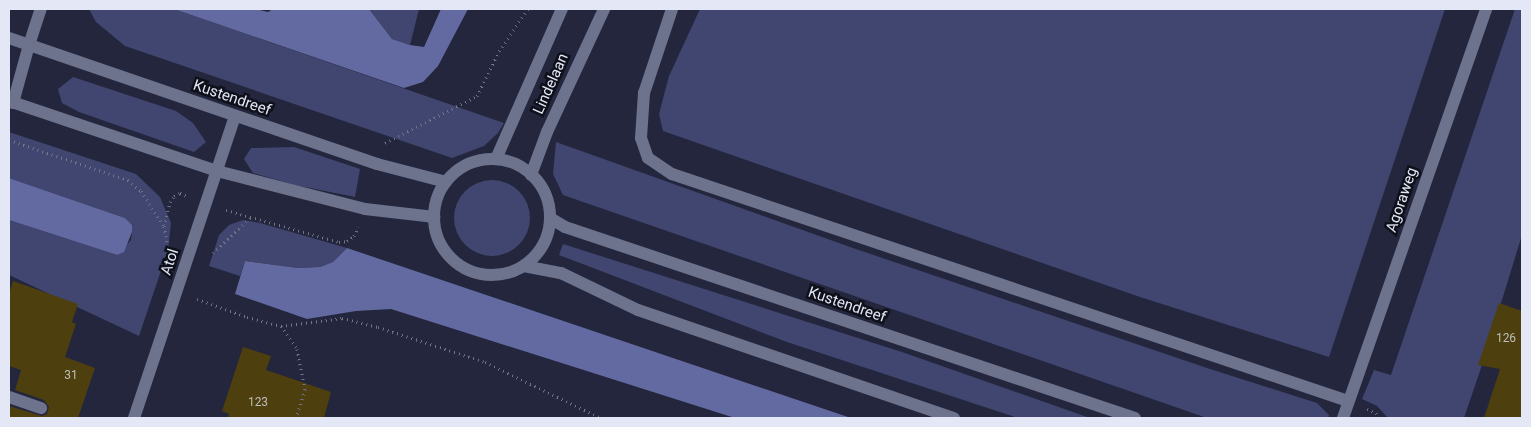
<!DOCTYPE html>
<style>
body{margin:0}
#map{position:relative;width:1531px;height:427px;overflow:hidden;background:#23263c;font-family:Roboto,sans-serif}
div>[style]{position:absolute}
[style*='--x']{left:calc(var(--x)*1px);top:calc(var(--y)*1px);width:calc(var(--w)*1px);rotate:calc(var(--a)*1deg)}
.green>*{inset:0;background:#40466f}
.round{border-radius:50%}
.water>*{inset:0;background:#636aa1}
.building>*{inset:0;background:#4e3f0e}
.path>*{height:3px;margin-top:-1.5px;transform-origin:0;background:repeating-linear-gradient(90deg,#737689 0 1px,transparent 0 5px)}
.minor>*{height:12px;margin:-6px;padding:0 6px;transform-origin:6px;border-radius:6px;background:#6d728d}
.tertiary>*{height:12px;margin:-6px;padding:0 6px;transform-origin:6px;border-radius:6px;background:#6d728d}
.secondary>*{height:12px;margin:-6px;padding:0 6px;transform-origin:6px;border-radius:6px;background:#6d728d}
.secondary>.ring{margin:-6px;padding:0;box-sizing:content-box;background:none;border:12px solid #6d728d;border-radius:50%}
span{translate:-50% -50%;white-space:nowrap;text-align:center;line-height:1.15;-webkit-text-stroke:5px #0e101a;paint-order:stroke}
.number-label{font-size:12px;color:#bebdbc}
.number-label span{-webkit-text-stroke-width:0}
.street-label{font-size:15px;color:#e4e7f6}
.frame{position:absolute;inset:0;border:10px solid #e4e7f6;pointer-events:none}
</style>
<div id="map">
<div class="green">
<div style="clip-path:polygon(89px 9px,174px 9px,504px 123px,498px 133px,484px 146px,452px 158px,125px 46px,96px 22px)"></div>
<div style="clip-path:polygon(369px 9px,419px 9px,410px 45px,392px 39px)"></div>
<div style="clip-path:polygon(700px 9px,1445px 9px,1329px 357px,1140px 297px,663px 131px,659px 114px,669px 76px)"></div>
<div style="clip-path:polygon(1515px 9px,1522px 9px,1522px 235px,1482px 365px,1464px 418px,1388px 418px,1377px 406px,1362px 399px,1374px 370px,1391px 375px)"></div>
<div style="clip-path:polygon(73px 77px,176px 111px,193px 123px,206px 142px,194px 152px,79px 112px,62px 103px,58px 89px)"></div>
<div style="clip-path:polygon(9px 132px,136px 174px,160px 197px,171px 223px,168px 250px,139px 336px,9px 275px,9px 220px,117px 255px,131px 240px,132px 232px,132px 225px,125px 218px,9px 178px)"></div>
<div style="clip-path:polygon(556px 142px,850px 247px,1210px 369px,1317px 403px,1329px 415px,1328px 418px,1207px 418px,563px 195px,553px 174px)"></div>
<div style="clip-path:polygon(294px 147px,360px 169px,355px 197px,295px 185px,253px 173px,244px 159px,251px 148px)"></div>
<div class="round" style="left:454px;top:180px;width:76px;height:76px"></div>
<div style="clip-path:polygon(243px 220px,260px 223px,347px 248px,333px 262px,320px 267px,298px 268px,245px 261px,240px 276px,209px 266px,219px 235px,229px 225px)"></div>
<div style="clip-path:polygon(563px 244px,902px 352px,1090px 418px,1018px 418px,787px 342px,559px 255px)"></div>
</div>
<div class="water">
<div style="clip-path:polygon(174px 9px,256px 9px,268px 12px,273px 9px,369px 9px,392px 39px,410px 45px,424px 47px,441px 9px,468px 9px,438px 66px,423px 82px,404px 88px)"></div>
<div style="clip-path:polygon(9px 178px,125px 218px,132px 225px,132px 232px,124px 252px,117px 255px,9px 220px)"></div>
<div style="clip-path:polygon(347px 248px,851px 418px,735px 418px,391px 309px,356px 311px,307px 319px,235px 294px,245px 261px,298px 268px,320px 267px,333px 262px)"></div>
</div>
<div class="building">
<div style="clip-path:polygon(13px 281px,78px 304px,72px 322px,76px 324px,65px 357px,95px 368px,78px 418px,9px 418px,9px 406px,42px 416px,47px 414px,49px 407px,44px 400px,15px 390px,21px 370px,9px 366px,9px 294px)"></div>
<div style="clip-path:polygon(1499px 303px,1522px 311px,1522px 418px,1484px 418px,1500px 369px,1478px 365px)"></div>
<div style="clip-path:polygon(243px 347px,271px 356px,266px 370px,331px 392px,324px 418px,228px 418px,229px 414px,222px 411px)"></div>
</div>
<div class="path">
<div style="--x:9;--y:140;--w:126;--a:18.6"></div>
<div style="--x:128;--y:180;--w:17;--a:40"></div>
<div style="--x:141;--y:191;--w:42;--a:56.7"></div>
<div style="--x:164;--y:226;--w:21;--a:79"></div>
<div style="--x:385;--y:143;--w:103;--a:-27.1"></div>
<div style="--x:477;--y:96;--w:50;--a:-63.9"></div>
<div style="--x:499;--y:51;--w:51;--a:-55.4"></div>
<div style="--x:226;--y:210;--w:117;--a:15.8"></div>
<div style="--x:339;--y:242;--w:8;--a:-7"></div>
<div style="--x:347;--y:241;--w:9;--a:-36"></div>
<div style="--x:354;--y:236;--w:10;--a:-66"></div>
<div style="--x:164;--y:226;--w:25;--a:-76"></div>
<div style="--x:170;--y:202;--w:7;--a:-56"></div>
<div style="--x:174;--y:196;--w:7;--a:-27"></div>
<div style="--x:180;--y:193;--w:8;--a:23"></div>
<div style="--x:213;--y:253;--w:51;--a:-43.4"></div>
<div style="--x:197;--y:299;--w:53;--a:19.8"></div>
<div style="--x:247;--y:317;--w:35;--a:15"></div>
<div style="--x:281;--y:326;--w:62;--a:-7.5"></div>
<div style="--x:342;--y:318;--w:37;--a:14"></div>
<div style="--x:378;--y:327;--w:113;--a:18.1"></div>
<div style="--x:485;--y:362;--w:129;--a:25.8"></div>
<div style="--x:281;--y:326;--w:28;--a:55"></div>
<div style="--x:297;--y:349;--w:41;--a:78.7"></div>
<div style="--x:305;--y:389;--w:30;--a:107"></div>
<div style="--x:1367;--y:409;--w:10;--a:24"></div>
<div style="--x:1376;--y:413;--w:6;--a:59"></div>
</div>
<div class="minor">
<div style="--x:672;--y:9;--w:89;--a:108.4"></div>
<div style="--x:644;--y:93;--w:45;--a:93.8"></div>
<div style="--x:641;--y:138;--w:21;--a:71"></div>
<div style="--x:648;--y:158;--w:29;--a:34"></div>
<div style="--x:672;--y:174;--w:713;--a:18.56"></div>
<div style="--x:13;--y:103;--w:60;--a:-74.6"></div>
<div style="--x:29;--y:45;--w:38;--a:-72"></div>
<div style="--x:9;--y:397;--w:34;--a:19"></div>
<div style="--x:1343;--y:418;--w:433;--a:-70.7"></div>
</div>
<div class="tertiary">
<div style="--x:134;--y:418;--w:318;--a:-71.5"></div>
</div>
<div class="secondary">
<div style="--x:9;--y:38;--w:389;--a:18.9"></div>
<div style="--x:377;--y:164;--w:71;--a:14.6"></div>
<div style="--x:9;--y:101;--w:219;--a:18.6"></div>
<div style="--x:217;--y:171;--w:153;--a:14.4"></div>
<div style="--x:365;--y:209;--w:70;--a:6.5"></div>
<div style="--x:496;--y:159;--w:164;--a:-66.3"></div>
<div class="ring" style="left:434px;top:159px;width:104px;height:104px"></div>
<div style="--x:531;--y:175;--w:46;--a:-69.6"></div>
<div style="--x:547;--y:132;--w:136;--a:-65.1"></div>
<div style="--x:550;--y:218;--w:17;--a:31"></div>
<div style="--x:565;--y:227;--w:601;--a:18.53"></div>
<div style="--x:524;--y:266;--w:38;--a:11"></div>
<div style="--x:561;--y:273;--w:85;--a:25.7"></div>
<div style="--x:638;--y:310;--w:334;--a:18.9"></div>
</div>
<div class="number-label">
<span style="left:1506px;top:339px">126</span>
<span style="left:71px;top:376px">31</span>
<span style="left:258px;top:403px">123</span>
</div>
<div class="street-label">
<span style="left:551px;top:84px;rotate:-66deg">Lindelaan</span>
<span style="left:232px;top:98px;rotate:19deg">Kustendreef</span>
<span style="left:1402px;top:200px;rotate:-71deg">Agoraweg</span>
<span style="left:170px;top:262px;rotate:-72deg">Atol</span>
<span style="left:847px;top:305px;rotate:19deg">Kustendreef</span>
</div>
<div class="frame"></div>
</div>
